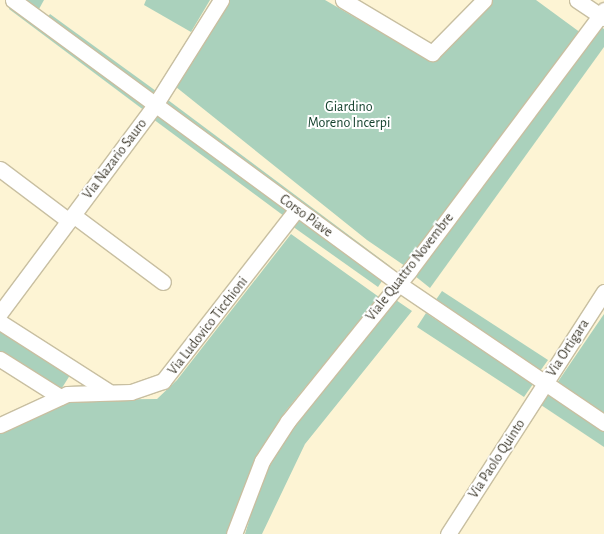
<!DOCTYPE html>
<style>
body{margin:0}
#map{position:relative;width:604px;height:534px;overflow:hidden;background:#fdf4d4;font-family:"Alegreya Sans",sans-serif}
div>[style]{position:absolute}
[style*='--x']{left:calc(var(--x)*1px);top:calc(var(--y)*1px);width:calc(var(--w)*1px);rotate:calc(var(--a)*1deg)}
.green>*{inset:0;background:#aad1bc}
.roads{filter:drop-shadow(1px 0 #c8bfa1) drop-shadow(-1px 0 #c8bfa1) drop-shadow(0 1px #c8bfa1) drop-shadow(0 -1px #c8bfa1)}
.minor>*{height:15px;margin:-7.5px;padding:0 7.5px;transform-origin:7.5px;border-radius:7.5px;background:#fff}
span{translate:-50% -50%;white-space:nowrap;text-align:center;line-height:1.15;-webkit-text-stroke:4px #fff;paint-order:stroke}
.park-label{font-size:14px;color:#15422e}
.street-label{font-size:14px;color:#413d30}
</style>
<div id="map">
<div class="green">
<div style="clip-path:polygon(25px 0,44px 0,39px 9px)"></div>
<div style="clip-path:polygon(146px 0,210px 0,191px 32px,144px 5px)"></div>
<div style="clip-path:polygon(228px 0,325px 0,430px 61px,488px 0,536px 0,581px 33px,405px 266px,367px 240px,176px 87px)"></div>
<div style="clip-path:polygon(11px 3px,149px 106px,145px 111px,9px 9px)"></div>
<div style="clip-path:polygon(50px 14px,156px 91px,152px 97px,46px 20px)"></div>
<div style="clip-path:polygon(598px 25px,604px 29px,604px 47px,430px 288px,415px 276px)"></div>
<div style="clip-path:polygon(168px 100px,390px 266px,386px 271px,164px 105px)"></div>
<div style="clip-path:polygon(157px 113px,288px 211px,284px 216px,153px 119px)"></div>
<div style="clip-path:polygon(299px 217px,384px 278px,378px 287px,292px 226px)"></div>
<div style="clip-path:polygon(291px 234px,379px 297px,285px 412px,259px 454px,228px 534px,0 534px,0 431px,66px 400px,157px 399px,177px 380px)"></div>
<div style="clip-path:polygon(442px 291px,548px 360px,538px 374px,433px 304px)"></div>
<div style="clip-path:polygon(393px 298px,412px 311px,305px 444px,262px 534px,245px 534px,263px 475px,292px 424px)"></div>
<div style="clip-path:polygon(426px 313px,533px 384px,524px 397px,417px 327px)"></div>
<div style="clip-path:polygon(604px 314px,604px 419px,555px 386px)"></div>
<div style="clip-path:polygon(0 326px,72px 372px,60px 391px,0 353px)"></div>
<div style="clip-path:polygon(549px 393px,604px 430px,604px 447px,541px 405px)"></div>
</div>
<div class="roads">
<div class="minor">
<div style="--x:13;--y:0;--w:479;--a:36.3"></div>
<div style="--x:399;--y:284;--w:248;--a:34.1"></div>
<div style="--x:343;--y:0;--w:104;--a:30.8"></div>
<div style="--x:432;--y:53;--w:74;--a:-45.5"></div>
<div style="--x:577;--y:0;--w:32;--a:34"></div>
<div style="--x:0;--y:169;--w:86;--a:37"></div>
<div style="--x:73;--y:215;--w:112;--a:36.7"></div>
<div style="--x:0;--y:313;--w:259;--a:-53.3"></div>
<div style="--x:155;--y:105;--w:124;--a:-57.8"></div>
<div style="--x:0;--y:322;--w:128;--a:32.6"></div>
<div style="--x:0;--y:359;--w:71;--a:32.3"></div>
<div style="--x:0;--y:425;--w:74;--a:-24.8"></div>
<div style="--x:67;--y:394;--w:64;--a:-1.8"></div>
<div style="--x:131;--y:392;--w:34;--a:-19"></div>
<div style="--x:163;--y:381;--w:218;--a:-52.1"></div>
<div style="--x:234;--y:534;--w:78;--a:-69"></div>
<div style="--x:262;--y:461;--w:48;--a:-57"></div>
<div style="--x:288;--y:421;--w:193;--a:-51.1"></div>
<div style="--x:409;--y:271;--w:326;--a:-53.2"></div>
<div style="--x:448;--y:534;--w:288;--a:-57.2"></div>
</div>
</div>
<div class="park-label">
<span style="left:349px;top:115px">Giardino<br>Moreno Incerpi</span>
</div>
<div class="street-label">
<span style="left:115px;top:159px;rotate:-53deg">Via Nazario Sauro</span>
<span style="left:306px;top:216px;rotate:36deg">Corso Piave</span>
<span style="left:410px;top:267px;rotate:-52deg">Viale Quattro Novembre</span>
<span style="left:208px;top:326px;rotate:-52deg">Via Ludovico Ticchioni</span>
<span style="left:568px;top:348px;rotate:-57deg">Via Ortigara</span>
<span style="left:497px;top:459px;rotate:-57deg">Via Paolo Quinto</span>
</div>
</div>
